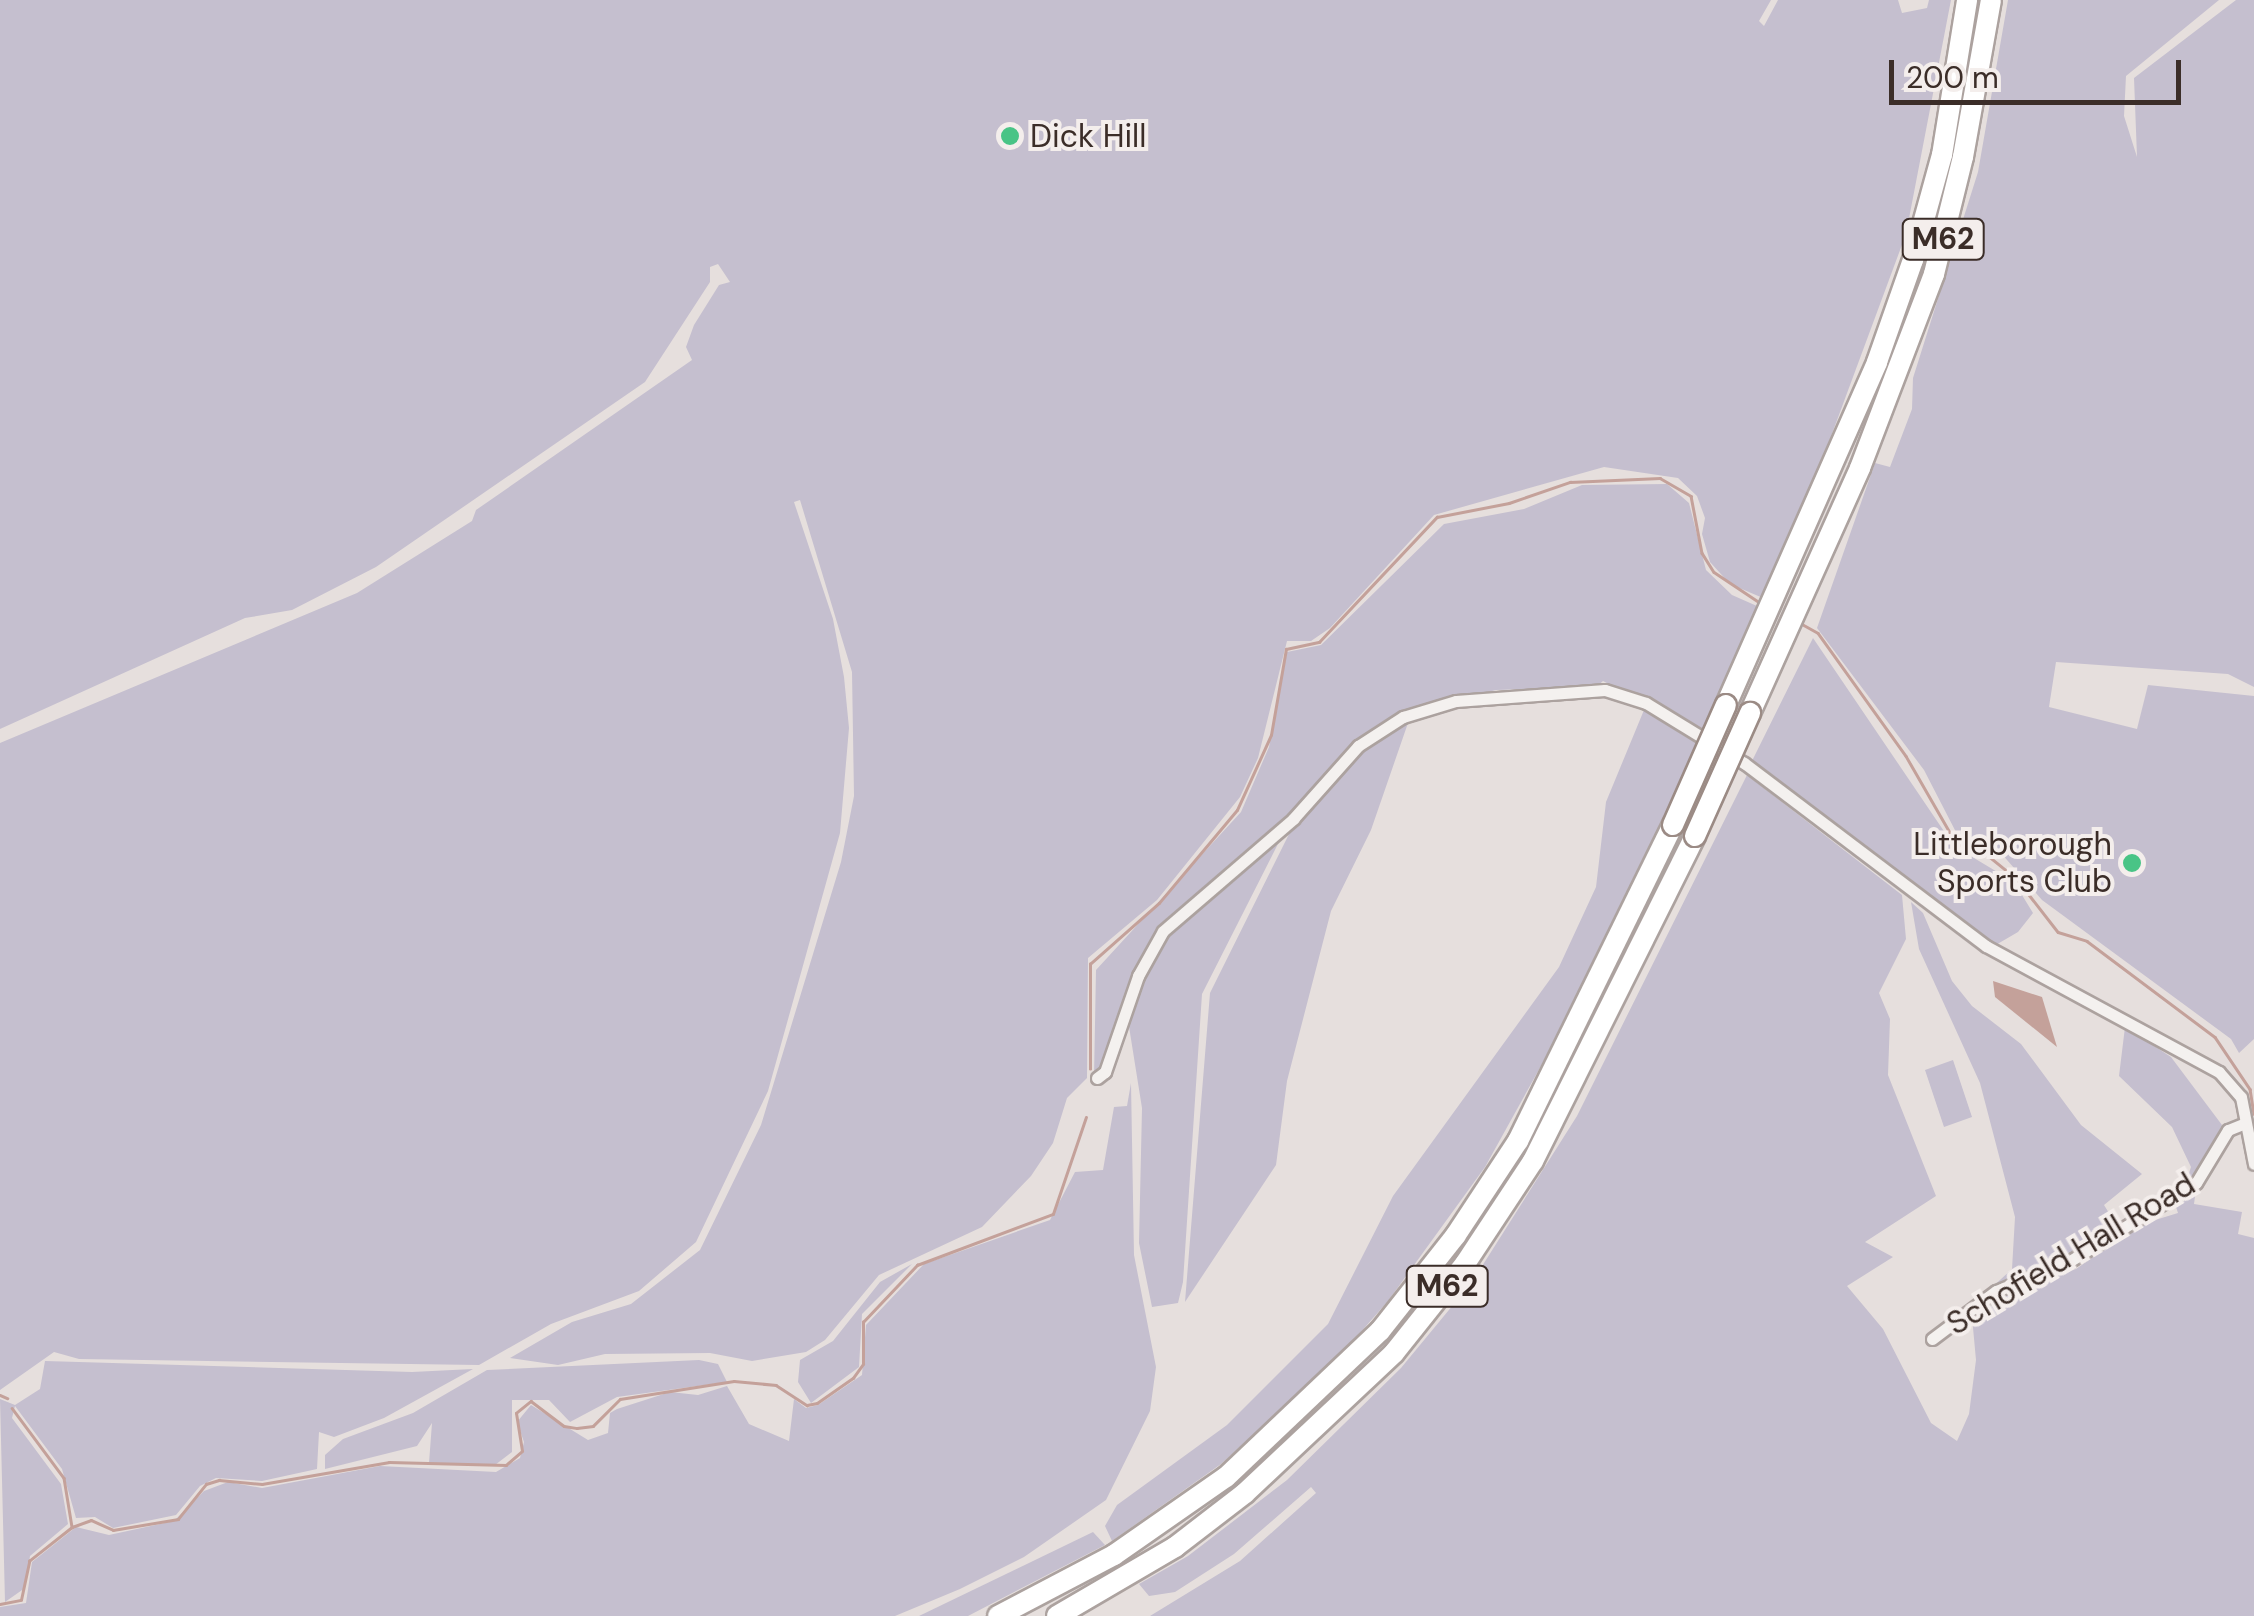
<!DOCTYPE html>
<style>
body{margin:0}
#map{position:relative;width:2254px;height:1616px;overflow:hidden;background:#e6dfdd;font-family:"DM Sans",sans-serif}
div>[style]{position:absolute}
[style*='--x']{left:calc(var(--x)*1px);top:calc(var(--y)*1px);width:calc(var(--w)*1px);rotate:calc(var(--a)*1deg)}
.green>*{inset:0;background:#c5bfcf}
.water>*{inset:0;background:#c4a19a}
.stream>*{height:2.5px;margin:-1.25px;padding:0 1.25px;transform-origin:1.25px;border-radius:1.25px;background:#c4a19a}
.roads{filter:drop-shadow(2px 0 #aca29f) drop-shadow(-2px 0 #aca29f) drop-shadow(0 2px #aca29f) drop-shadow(0 -2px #aca29f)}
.street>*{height:11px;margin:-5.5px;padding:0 5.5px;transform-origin:5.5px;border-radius:5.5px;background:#f4f1ef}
.highway>*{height:20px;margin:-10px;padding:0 10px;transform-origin:10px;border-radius:10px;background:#fff}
.bridges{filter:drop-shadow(2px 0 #9b8b85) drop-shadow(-2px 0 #9b8b85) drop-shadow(0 2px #9b8b85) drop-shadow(0 -2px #9b8b85)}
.highway-bridge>*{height:20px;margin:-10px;padding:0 10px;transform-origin:10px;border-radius:10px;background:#fff}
.dots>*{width:28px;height:28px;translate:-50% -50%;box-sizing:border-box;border:5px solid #f4eeec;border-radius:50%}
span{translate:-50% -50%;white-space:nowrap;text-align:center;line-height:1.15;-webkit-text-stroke:8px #f4eeec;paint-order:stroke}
.shield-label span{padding:2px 8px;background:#f4eeec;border:2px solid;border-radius:8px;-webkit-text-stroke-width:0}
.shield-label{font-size:30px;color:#3b2d28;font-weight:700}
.poi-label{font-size:32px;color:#3b2d28}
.left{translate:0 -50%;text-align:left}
.right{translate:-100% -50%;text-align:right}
.street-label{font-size:32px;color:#3b2d28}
.scale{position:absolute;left:1889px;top:60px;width:292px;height:45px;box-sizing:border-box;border:5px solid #3b2d28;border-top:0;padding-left:12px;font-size:30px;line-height:35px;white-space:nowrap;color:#3b2d28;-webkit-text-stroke:8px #f4eeec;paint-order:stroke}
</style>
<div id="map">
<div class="green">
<div style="clip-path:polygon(0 0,1771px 0,1759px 21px,1764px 26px,1778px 0,1898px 0,1902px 13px,1927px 8px,1929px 0,1951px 0,1906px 234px,1770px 601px,1730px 584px,1710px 562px,1702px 534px,1705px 518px,1697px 496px,1678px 478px,1604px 467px,1434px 515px,1330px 628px,1311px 641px,1287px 641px,1258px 758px,1240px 797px,1157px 900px,1088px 958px,1087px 1078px,1067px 1098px,1053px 1143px,1031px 1176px,982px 1227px,879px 1275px,825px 1340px,806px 1352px,752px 1361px,710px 1353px,605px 1354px,558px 1365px,510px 1358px,572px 1322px,631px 1304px,700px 1250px,761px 1125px,841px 862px,854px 796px,852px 672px,800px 500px,794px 502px,833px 619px,844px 677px,849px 728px,840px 833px,768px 1091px,696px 1242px,639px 1291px,551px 1324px,479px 1365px,79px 1359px,54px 1352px,0 1390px,0 743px,357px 593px,472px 521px,476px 510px,692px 360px,686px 347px,694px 325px,719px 285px,730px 282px,718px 264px,710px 267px,710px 282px,645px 382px,376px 567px,292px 610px,245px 618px,0 729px)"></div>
<div style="clip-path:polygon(2008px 0,2219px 0,2126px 76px,2124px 116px,2137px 157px,2134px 78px,2236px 0,2254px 0,2254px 687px,2228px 674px,2056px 662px,2049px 707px,2137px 729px,2148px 685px,2254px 696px,2254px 1039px,2239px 1053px,2231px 1039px,2042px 900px,2000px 852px,1958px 836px,1924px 770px,1817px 628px,1875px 463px,1890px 467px,1912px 409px,1913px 378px,1978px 172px)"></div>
<div style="clip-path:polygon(1667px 484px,1689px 503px,1706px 570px,1732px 595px,1766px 610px,1706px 734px,1603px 681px,1596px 687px,1496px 690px,1398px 715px,1148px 945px,1106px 1065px,1094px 1077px,1096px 970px,1241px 812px,1269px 747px,1287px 652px,1321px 645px,1444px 524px,1524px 509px,1582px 485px)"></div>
<div style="clip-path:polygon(1813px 638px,1954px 846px,2014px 882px,2033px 913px,2018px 932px,1994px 946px,1751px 763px)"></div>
<div style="clip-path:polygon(1644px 710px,1701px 743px,1557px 1037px,1485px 1167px,1388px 1301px,1337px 1359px,1221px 1464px,1112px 1541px,1105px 1526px,1117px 1505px,1227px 1425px,1328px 1324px,1393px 1196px,1559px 967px,1596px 887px,1606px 802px)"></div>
<div style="clip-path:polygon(1408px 723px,1371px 830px,1331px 911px,1287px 1081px,1276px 1165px,1185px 1302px,1210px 993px,1294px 824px,1353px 759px,1383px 734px)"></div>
<div style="clip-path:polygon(1747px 775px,1902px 895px,1906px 939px,1879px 993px,1890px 1019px,1888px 1075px,1936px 1196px,1865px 1242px,1893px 1257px,1847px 1286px,1883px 1329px,1931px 1423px,1957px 1441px,1969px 1414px,1976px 1360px,1972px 1317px,2006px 1292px,2076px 1269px,2139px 1225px,2178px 1213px,2175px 1204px,2190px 1189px,2196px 1189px,2194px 1204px,2242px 1212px,2238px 1234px,2254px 1238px,2254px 1616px,1150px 1616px,1240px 1561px,1316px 1493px,1311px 1487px,1234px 1554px,1175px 1592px,1149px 1596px,1139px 1584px,1188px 1556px,1287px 1480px,1401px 1368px,1472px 1282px,1577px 1116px)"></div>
<div style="clip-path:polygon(1285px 830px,1202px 994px,1183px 1282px,1178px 1303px,1152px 1307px,1139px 1243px,1142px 1108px,1127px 1014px,1163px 937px)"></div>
<div style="clip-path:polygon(1911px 902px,1923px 913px,1952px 981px,1972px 1006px,2021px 1044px,2081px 1125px,2142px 1174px,2104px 1205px,2117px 1226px,2070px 1257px,1988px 1291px,2012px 1269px,2015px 1217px,1980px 1083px,1919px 949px)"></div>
<div style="clip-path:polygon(2125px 1027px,2171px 1057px,2222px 1125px,2200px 1172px,2185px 1185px,2191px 1167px,2172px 1127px,2119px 1076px)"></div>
<div style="clip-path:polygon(1953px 1060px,1972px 1117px,1944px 1127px,1925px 1070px)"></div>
<div style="clip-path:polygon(1131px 1083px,1134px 1255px,1156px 1367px,1150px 1411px,1106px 1500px,1024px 1557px,960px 1589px,895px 1616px,0 1616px,0 1607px,26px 1603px,32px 1562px,76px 1527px,109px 1535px,174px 1521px,204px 1491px,228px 1482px,262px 1488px,380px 1466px,496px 1472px,520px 1458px,524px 1442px,517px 1422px,531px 1405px,588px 1440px,608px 1433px,610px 1413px,617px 1409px,670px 1392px,698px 1395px,727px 1386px,749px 1424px,789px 1441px,794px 1399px,806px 1408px,818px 1405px,862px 1375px,866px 1325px,924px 1264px,1050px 1220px,1075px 1172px,1103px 1170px,1114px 1107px,1127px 1106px)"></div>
<div style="clip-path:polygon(912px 1264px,862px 1314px,859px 1367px,811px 1403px,798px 1382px,800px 1360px,833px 1341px,880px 1282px)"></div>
<div style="clip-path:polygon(699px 1360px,718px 1364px,727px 1382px,617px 1397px,570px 1422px,549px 1400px,512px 1400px,512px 1452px,495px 1465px,429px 1463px,432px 1423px,417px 1446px,325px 1469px,325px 1455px,343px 1439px,413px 1413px,487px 1370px)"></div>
<div style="clip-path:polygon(45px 1361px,412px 1372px,473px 1369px,384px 1418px,334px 1437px,319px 1432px,317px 1469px,262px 1481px,216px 1478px,200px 1486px,176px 1515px,113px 1528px,95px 1517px,76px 1518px,62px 1469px,15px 1406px,12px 1418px,61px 1484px,68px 1524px,30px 1556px,25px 1588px,5px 1602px,0 1399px,15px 1405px,40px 1389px)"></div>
<div style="clip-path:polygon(1093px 1532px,1105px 1545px,968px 1616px,919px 1616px)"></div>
</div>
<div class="water">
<div style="clip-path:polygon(1993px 981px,2042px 997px,2057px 1047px,1995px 997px)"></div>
</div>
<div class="stream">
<div style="--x:1802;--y:624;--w:18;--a:29"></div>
<div style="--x:1818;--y:633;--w:151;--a:54.4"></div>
<div style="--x:1906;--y:756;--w:100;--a:60.1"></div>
<div style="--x:1956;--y:843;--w:32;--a:20"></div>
<div style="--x:1986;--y:854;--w:38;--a:39"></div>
<div style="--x:2016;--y:878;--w:68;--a:52.1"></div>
<div style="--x:2058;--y:932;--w:30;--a:17"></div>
<div style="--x:2087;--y:941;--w:160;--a:36.9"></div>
<div style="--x:2215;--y:1037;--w:63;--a:56.1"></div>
<div style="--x:2250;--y:1089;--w:25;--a:81"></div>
<div style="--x:1090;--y:1069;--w:105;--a:-90"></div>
<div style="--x:1090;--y:964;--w:92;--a:-41.5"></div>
<div style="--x:1159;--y:903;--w:121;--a:-50"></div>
<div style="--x:1237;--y:810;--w:82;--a:-65.6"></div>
<div style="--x:1271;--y:735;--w:87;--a:-80.1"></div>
<div style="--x:1286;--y:649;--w:34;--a:-12"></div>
<div style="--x:1319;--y:642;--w:172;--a:-46.7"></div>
<div style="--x:1437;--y:517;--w:73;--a:-11"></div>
<div style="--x:1509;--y:503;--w:65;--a:-19"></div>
<div style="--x:1570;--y:482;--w:90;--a:-2.5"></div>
<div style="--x:1660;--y:478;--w:36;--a:30"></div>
<div style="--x:1691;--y:496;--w:58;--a:79.1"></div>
<div style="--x:1702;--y:553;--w:22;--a:58"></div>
<div style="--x:1714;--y:572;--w:54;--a:33.7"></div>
<div style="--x:0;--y:1395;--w:8;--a:23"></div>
<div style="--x:12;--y:1408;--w:87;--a:53.4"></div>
<div style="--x:64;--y:1478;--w:50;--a:80.7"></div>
<div style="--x:0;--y:1604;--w:21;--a:-11"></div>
<div style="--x:21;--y:1600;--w:40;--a:-78"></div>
<div style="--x:29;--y:1561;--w:55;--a:-38.3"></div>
<div style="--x:72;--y:1527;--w:20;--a:-20"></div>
<div style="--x:91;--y:1520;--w:24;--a:24"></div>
<div style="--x:113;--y:1530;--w:66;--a:-9.6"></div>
<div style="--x:178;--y:1519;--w:45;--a:-51.3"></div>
<div style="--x:206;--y:1484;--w:14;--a:-17"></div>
<div style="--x:219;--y:1480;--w:43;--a:5.3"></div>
<div style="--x:262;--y:1484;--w:129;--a:-9.8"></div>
<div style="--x:389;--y:1462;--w:117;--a:1.5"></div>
<div style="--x:506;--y:1465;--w:21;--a:-41"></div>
<div style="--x:522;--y:1451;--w:38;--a:-99"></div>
<div style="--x:516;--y:1413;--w:19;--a:-39"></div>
<div style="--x:531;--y:1401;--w:41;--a:37.1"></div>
<div style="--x:564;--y:1426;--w:13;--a:9"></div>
<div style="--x:577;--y:1428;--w:16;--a:-7"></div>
<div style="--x:593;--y:1426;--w:38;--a:-45"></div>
<div style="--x:620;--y:1399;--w:115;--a:-9"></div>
<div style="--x:734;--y:1381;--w:42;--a:5.4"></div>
<div style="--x:776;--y:1385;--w:37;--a:33"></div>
<div style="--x:807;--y:1405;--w:10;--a:-11"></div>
<div style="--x:817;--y:1403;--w:44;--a:-34.8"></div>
<div style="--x:853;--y:1378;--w:17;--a:-54"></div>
<div style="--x:863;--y:1364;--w:42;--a:-90"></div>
<div style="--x:863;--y:1322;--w:79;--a:-46.5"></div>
<div style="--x:917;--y:1265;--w:145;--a:-20.6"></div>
<div style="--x:1053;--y:1214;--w:102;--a:-71.2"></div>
</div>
<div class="roads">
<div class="street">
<div style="--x:1097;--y:1078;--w:10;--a:-37"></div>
<div style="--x:1105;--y:1072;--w:102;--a:-71"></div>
<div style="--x:1138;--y:976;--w:51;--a:-60.9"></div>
<div style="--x:1163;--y:931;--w:172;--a:-40.7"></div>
<div style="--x:1293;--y:819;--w:98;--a:-48.3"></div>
<div style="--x:1358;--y:746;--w:54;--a:-32.8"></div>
<div style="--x:1403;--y:717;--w:55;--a:-16.8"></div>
<div style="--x:1456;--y:701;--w:149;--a:-4.2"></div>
<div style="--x:1605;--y:690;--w:43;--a:17.6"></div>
<div style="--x:1646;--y:703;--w:115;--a:31.5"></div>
<div style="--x:1744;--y:763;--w:303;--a:37.1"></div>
<div style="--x:1986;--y:946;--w:265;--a:28.4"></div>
<div style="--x:2219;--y:1072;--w:33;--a:49"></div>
<div style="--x:2241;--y:1097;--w:68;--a:79"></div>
<div style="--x:1932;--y:1339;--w:80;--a:-36.9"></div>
<div style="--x:1996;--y:1291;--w:80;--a:-22.1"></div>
<div style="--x:2070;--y:1261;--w:148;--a:-31.8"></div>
<div style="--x:2196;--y:1183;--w:62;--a:-58.9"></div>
<div style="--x:2228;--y:1130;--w:16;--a:-22"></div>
</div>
<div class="highway">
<div style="--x:1726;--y:705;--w:375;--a:-66.2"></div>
<div style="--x:1877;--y:362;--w:108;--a:-70.6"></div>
<div style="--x:1913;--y:260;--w:109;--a:-74.6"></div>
<div style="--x:1942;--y:155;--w:157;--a:-80.8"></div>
<div style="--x:1750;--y:713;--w:269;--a:-65.8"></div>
<div style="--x:1860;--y:468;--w:208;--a:-69.1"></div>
<div style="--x:1934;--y:274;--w:121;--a:-76.1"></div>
<div style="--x:1963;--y:157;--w:159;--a:-79.9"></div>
<div style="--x:998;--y:1616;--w:131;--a:-27.7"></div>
<div style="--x:1114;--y:1555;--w:136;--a:-34.9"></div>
<div style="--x:1226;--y:1477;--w:212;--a:-43.5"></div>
<div style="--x:1380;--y:1331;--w:122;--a:-51.6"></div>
<div style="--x:1456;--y:1235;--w:113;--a:-56.6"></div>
<div style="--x:1518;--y:1141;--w:352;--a:-63.9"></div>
<div style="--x:1057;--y:1616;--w:137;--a:-30.3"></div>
<div style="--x:1175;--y:1547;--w:88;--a:-37.6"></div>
<div style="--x:1245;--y:1493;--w:204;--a:-43.2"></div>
<div style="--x:1394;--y:1353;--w:114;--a:-51.4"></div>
<div style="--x:1465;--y:1264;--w:123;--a:-56.6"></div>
<div style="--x:1533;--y:1161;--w:363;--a:-63.5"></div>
</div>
</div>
<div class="bridges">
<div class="highway-bridge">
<div style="--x:1673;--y:825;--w:131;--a:-66.2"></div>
<div style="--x:1695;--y:836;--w:135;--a:-65.9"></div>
</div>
</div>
<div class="dots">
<div style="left:1010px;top:136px;background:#49c486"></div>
<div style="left:2132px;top:863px;background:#49c486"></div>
</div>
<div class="shield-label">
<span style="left:1943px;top:239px">M62</span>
<span style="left:1447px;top:1286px">M62</span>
</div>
<div class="poi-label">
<span class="left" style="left:1030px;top:136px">Dick Hill</span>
<span class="right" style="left:2112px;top:863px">Littleborough<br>Sports Club</span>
</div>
<div class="street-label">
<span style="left:2071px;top:1254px;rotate:-31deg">Schofield Hall Road</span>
</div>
<div class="scale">200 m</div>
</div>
